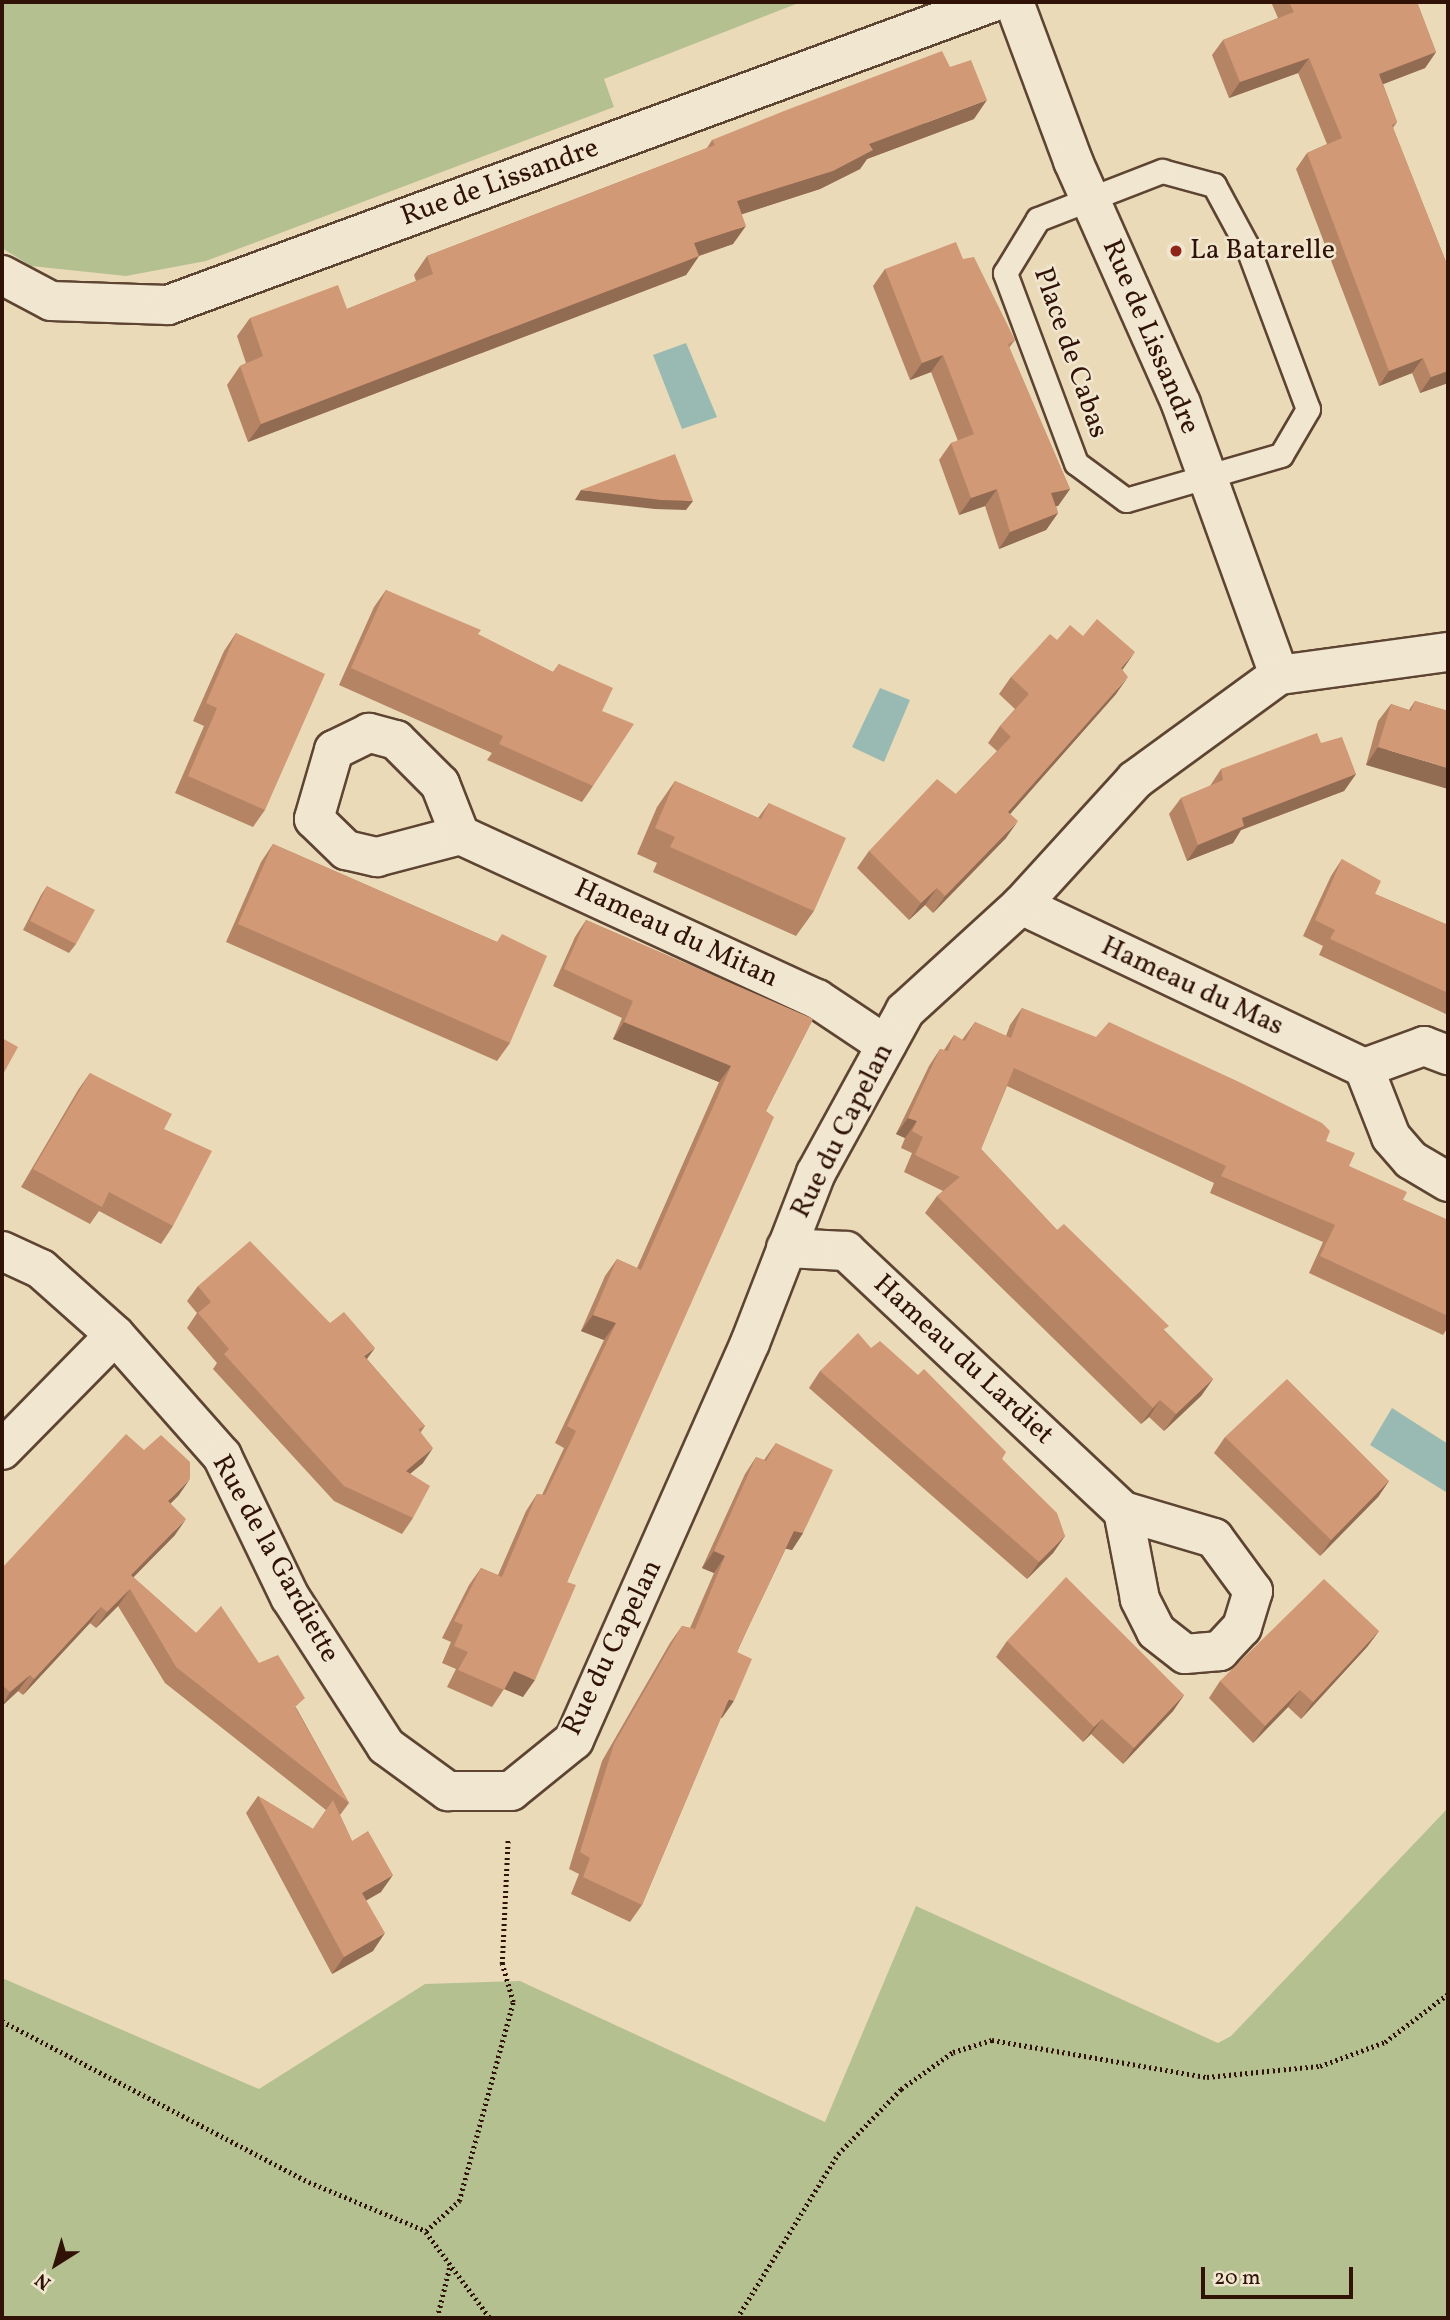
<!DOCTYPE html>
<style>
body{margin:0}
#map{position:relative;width:1450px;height:2320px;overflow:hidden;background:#eadab8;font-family:Vollkorn,serif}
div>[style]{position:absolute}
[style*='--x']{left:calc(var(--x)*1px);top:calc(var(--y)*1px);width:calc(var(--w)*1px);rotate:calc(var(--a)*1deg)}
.green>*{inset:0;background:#b5c090}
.water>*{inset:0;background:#98bab3}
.path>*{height:4.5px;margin-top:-2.25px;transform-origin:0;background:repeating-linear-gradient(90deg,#301206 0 2px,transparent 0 5.5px)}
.roads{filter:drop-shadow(2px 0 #5e4432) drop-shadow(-2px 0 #5e4432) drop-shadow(0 2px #5e4432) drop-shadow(0 -2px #5e4432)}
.lane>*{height:23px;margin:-11.5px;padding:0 11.5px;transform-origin:11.5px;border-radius:11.5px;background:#f1e7d1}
.street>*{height:38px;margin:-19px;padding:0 19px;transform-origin:19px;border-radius:19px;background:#f1e7d1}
.wall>*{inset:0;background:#b48465}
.shaded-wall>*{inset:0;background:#926b53}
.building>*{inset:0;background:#d19976}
.dots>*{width:19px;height:19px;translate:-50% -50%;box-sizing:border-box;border:4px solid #f1e7d1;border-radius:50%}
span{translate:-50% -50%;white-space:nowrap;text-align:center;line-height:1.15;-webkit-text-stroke:5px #f1e7d1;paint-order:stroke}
.street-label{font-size:28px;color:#301206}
.poi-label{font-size:28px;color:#301206}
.left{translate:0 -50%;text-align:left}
.frame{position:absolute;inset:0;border:4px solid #301206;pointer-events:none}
.north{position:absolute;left:21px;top:2229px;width:70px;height:70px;-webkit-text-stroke:5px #f1e7d1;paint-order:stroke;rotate:217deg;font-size:19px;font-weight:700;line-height:28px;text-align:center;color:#301206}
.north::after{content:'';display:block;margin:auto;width:24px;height:32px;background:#301206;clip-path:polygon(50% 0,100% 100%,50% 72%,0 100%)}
.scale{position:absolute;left:1201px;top:2267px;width:152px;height:32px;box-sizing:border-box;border:4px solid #301206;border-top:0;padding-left:9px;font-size:21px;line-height:24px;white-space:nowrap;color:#301206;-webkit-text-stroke:5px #f1e7d1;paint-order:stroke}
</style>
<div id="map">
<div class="green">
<div style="clip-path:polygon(2px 2px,801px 2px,604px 79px,614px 107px,206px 261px,126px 276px,31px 266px,2px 248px)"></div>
<div style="clip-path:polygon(1448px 1808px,1448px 2318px,2px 2318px,2px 1978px,259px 2089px,425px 1984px,520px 1981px,825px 2122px,916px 1906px,1218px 2043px,1231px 2036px)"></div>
</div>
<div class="water">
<div style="clip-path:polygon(686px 343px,717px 417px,682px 429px,653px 355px)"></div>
<div style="clip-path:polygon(880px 688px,910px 700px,884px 762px,852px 747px)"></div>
<div style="clip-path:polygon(1392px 1408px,1448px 1444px,1446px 1492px,1370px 1445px)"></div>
</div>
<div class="path">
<div style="--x:2;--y:2021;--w:347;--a:27.7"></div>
<div style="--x:309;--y:2182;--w:127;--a:22.7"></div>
<div style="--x:426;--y:2231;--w:45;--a:-42.3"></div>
<div style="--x:459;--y:2201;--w:206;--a:-74.8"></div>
<div style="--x:513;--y:2002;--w:40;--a:-106"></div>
<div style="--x:502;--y:1964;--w:126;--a:-87.3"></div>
<div style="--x:426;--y:2232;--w:107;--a:53.3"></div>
<div style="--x:437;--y:2318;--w:55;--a:-76.2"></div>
<div style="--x:737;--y:2318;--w:193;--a:-58.4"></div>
<div style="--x:838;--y:2154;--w:91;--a:-45.9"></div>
<div style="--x:901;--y:2089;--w:64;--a:-35.4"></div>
<div style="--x:953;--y:2052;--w:41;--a:-17.1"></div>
<div style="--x:992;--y:2040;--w:218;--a:9.8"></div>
<div style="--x:1207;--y:2077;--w:114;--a:-5.6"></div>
<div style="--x:1320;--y:2066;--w:69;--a:-20.3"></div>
<div style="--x:1385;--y:2042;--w:79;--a:-37.3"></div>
</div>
<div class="roads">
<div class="lane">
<div style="--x:1162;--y:171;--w:54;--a:15.1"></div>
<div style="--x:1214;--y:185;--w:69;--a:61.6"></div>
<div style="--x:1247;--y:246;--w:174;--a:69.5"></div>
<div style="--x:1308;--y:409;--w:53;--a:120.4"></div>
<div style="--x:1281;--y:455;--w:161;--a:163.8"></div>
<div style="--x:1126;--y:500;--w:62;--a:-143.5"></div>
<div style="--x:1076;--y:463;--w:203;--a:-110.5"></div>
<div style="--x:1005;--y:273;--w:63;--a:-58.6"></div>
<div style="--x:1038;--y:219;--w:133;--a:-21.2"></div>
</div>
<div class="street">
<div style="--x:1014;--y:2;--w:170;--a:69.6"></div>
<div style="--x:1073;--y:161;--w:266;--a:66"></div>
<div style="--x:1181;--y:404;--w:288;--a:70.1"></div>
<div style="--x:2;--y:275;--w:55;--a:28"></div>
<div style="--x:51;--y:301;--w:117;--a:2"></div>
<div style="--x:168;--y:305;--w:879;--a:-20.17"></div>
<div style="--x:460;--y:835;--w:55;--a:-111.4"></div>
<div style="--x:440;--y:784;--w:62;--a:-135"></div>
<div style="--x:396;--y:740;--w:28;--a:-165"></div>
<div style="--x:369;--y:733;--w:39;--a:154"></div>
<div style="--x:334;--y:750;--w:72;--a:106.2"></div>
<div style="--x:314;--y:819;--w:45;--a:44.1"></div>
<div style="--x:346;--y:850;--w:32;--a:13"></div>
<div style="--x:377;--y:857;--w:86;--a:-14.8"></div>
<div style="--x:460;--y:835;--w:393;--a:24.7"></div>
<div style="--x:817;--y:999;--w:83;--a:33.7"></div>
<div style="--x:1021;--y:905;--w:380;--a:25.4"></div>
<div style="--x:1364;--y:1068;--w:74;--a:68.6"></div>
<div style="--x:1391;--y:1137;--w:30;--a:49"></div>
<div style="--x:1411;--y:1160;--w:43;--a:30.7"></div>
<div style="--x:1364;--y:1068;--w:64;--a:-20.1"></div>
<div style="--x:1424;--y:1046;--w:26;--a:21"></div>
<div style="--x:786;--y:1248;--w:60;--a:2.9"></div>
<div style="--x:846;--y:1251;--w:380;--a:43.2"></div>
<div style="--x:1123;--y:1511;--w:95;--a:16.5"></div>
<div style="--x:1214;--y:1538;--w:66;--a:53.7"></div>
<div style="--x:1253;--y:1591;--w:38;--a:107"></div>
<div style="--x:1242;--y:1627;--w:33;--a:133"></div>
<div style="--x:1220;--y:1651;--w:35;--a:175"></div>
<div style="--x:1185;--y:1654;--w:37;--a:-142"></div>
<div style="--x:1156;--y:1631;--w:36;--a:-117"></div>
<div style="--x:1140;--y:1599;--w:90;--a:-100.9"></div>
<div style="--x:2;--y:1251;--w:43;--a:24.8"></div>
<div style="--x:41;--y:1269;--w:99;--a:41.7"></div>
<div style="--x:115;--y:1335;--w:162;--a:48.5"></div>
<div style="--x:222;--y:1456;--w:157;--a:64.3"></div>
<div style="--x:290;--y:1597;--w:177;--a:57.2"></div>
<div style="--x:386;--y:1746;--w:77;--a:36"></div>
<div style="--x:448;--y:1791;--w:63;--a:0"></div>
<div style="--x:511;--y:1791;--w:81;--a:-39"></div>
<div style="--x:574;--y:1740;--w:434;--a:-66.1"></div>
<div style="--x:750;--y:1343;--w:182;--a:-68.8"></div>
<div style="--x:816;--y:1173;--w:185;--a:-61.2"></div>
<div style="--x:905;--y:1011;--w:157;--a:-42.4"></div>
<div style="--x:1021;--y:905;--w:169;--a:-47.6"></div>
<div style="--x:1135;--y:780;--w:178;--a:-36.1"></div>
<div style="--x:1279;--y:675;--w:171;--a:-7.8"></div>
<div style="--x:2;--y:1450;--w:161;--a:-45.5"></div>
</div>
</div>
<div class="wall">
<div style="clip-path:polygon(1271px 2px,1417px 2px,1436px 52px,1425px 68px,1383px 84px,1397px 122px,1393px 128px,1448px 267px,1448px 383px,1420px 393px,1412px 373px,1379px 386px,1296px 169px,1307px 153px,1327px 144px,1298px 73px,1229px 98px,1212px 55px,1223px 40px,1278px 18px)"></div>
<div style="clip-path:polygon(974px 119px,867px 159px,860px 169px,820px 189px,742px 214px,733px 244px,699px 256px,686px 275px,248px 442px,227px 385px,240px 366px,246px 363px,237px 336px,250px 318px,347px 309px,416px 281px,414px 275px,427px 256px,707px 148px,712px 140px)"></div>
<div style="clip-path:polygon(963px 259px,1015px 340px,1009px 348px,1070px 489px,1058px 506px,1056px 506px,1058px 513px,1046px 530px,999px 549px,985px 506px,959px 515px,939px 460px,951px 443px,958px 441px,931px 372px,910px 380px,873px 286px,885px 269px)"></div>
<div style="clip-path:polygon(386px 590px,553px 672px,559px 664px,602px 711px,593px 786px,582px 802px,487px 760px,492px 753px,339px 685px,374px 607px)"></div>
<div style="clip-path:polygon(236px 633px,265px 810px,253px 827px,175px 793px,204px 726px,193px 721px,224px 651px)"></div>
<div style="clip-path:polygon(1057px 640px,1122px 670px,1116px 694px,1010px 814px,1006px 838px,933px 913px,925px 905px,909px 920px,857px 868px,869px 851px,956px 794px,997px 751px,988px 743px,1000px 726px,1015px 709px,999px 694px,1011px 677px)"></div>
<div style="clip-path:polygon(1415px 701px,1448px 711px,1366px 765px,1378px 721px,1391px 704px,1409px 710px)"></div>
<div style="clip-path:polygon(1321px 743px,1356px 774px,1344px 791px,1241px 830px,1233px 843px,1187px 861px,1169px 814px,1181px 798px,1210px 786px,1221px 769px)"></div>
<div style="clip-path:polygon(675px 781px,758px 818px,769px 803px,814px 911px,796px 936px,653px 872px,657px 863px,637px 854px,657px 807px)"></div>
<div style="clip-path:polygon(273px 844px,497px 942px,510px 1043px,497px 1061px,226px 942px,261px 862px)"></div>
<div style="clip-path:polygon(1342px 859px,1375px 894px,1448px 925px,1448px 1015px,1319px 955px,1323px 946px,1303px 936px,1331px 876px)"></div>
<div style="clip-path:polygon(47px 886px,76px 944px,69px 953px,23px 930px,41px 895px)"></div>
<div style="clip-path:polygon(586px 920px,813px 1019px,766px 1111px,567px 1582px,523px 1697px,504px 1689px,492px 1707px,447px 1687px,456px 1669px,442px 1663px,451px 1642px,442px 1638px,469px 1585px,481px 1568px,498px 1575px,526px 1511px,537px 1494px,542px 1495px,564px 1448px,555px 1443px,604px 1340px,581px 1331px,605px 1276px,617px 1259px,637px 1268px,719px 1082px,613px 1039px,622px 1018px,553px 986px,575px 937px)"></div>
<div style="clip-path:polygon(1022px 1008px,1326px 1141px,1349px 1166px,1403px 1200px,1448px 1220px,1448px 1327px,1443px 1335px,1309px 1273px,1323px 1242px,1210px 1193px,1214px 1183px,1007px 1086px,981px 1149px,1057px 1230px,1165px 1331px,1213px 1379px,1201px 1396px,1164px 1431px,1149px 1417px,1141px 1424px,925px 1213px,937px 1196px,943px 1191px,904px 1172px,912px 1153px,901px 1148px,905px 1138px,896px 1134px,929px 1066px,940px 1049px,944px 1050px,954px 1035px,962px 1040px,975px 1022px,1006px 1036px,1010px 1025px)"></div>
<div style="clip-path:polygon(90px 1073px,164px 1129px,173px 1226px,161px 1244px,99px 1211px,90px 1224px,21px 1187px,78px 1090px)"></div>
<div style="clip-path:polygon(198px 1286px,330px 1323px,367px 1359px,425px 1426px,421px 1432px,423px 1463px,410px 1474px,413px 1518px,402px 1534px,334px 1501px,213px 1369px,217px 1363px,187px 1328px,197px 1313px,187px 1301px)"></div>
<div style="clip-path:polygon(871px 1348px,1002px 1459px,1065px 1536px,1053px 1553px,1027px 1579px,809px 1388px,820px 1371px)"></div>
<div style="clip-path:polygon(1225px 1437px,1389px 1481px,1378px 1497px,1320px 1556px,1214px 1453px)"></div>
<div style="clip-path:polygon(776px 1443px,803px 1533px,792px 1550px,786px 1548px,747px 1630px,737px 1652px,722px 1718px,721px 1717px,642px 1905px,630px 1922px,571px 1894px,579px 1874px,569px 1869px,602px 1761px,670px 1643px,682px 1626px,690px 1628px,714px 1573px,702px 1568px,745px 1474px,756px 1457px,764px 1460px)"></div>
<div style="clip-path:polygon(179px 1495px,170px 1504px,175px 1535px,133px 1577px,196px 1633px,259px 1663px,297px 1709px,349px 1803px,340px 1815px,352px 1841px,381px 1892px,366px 1900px,373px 1951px,332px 1974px,246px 1813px,258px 1796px,313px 1829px,326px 1810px,165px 1683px,118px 1606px,96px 1628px,90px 1623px,23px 1695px,18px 1691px,2px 1706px,2px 1568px)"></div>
<div style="clip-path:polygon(1379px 1631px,1367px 1647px,1301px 1719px,1288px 1707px,1253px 1743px,1209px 1698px,1220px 1681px)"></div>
<div style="clip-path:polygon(1007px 1641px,1184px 1695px,1173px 1711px,1123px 1764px,1091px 1734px,1083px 1742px,996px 1657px)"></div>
</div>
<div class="shaded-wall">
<div style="clip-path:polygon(1436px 52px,1425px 68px,1368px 90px,1379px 74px)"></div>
<div style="clip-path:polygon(1309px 58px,1298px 73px,1229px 98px,1240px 82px)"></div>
<div style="clip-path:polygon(987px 100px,974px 119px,867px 159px,860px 169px,820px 189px,724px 220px,737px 201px,869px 144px)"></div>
<div style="clip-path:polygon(746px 226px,733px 244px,681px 262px,694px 243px)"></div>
<div style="clip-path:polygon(699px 256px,686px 275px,248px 442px,261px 424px)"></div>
<div style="clip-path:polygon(943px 355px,931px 372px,910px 380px,922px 363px)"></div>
<div style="clip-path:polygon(1423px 358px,1412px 373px,1379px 386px,1389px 371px)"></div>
<div style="clip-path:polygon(1448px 371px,1448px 383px,1420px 393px,1431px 377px)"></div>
<div style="clip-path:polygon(997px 489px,985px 506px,959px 515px,971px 498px)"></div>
<div style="clip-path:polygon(1070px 489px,1058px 506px,1039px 509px,1051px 493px)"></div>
<div style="clip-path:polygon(581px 490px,693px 501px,686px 510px,655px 509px,575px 500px)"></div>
<div style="clip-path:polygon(1058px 513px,1046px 530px,999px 549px,1010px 532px)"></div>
<div style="clip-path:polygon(1135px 652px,1123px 669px,1109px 685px,1121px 668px)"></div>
<div style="clip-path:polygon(1128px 677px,1116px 694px,996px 830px,1008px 812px)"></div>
<div style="clip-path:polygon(1378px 747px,1448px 768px,1448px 789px,1366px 765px)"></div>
<div style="clip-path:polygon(1356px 774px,1344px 791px,1241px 830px,1233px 843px,1187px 861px,1198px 845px,1242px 818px)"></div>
<div style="clip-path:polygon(1018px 821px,1006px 838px,933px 913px,945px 896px)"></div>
<div style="clip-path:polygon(937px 888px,925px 905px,909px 920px,921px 903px)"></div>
<div style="clip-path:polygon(624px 1022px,731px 1066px,719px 1082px,613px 1039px)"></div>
<div style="clip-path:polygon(908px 1118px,917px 1121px,905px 1138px,896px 1134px)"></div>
<div style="clip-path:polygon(593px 1315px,616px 1323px,604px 1340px,581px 1331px)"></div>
<div style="clip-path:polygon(375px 1348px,364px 1363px,364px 1356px)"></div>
<div style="clip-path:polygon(1213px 1379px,1201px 1396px,1164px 1431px,1176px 1414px)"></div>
<div style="clip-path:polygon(1160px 1400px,1149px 1417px,1141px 1424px,1153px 1408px)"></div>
<div style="clip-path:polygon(433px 1448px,423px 1463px,395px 1486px,406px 1471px)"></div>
<div style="clip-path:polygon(190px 1479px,179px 1495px,157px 1517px,168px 1501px)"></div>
<div style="clip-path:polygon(1389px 1481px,1378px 1497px,1320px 1556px,1331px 1540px)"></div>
<div style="clip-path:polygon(186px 1519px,175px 1535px,120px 1591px,131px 1575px)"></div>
<div style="clip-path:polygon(794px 1531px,803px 1533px,792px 1550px,782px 1548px)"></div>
<div style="clip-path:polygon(1065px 1536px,1053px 1553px,1027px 1579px,1039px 1562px)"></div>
<div style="clip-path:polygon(714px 1551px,725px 1556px,714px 1573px,702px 1568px)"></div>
<div style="clip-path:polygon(130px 1589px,118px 1606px,96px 1628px,107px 1612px)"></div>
<div style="clip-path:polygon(101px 1607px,90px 1623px,23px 1695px,34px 1679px)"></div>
<div style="clip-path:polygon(1379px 1631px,1367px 1647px,1301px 1719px,1313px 1702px)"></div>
<div style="clip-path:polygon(514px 1671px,535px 1680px,523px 1697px,502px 1688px)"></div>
<div style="clip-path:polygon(30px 1675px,18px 1691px,2px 1706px,10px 1692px)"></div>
<div style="clip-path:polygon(1300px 1690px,1288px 1707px,1253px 1743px,1265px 1726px)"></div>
<div style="clip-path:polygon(1184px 1695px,1173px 1711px,1123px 1764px,1134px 1748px)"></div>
<div style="clip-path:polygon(729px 1699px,734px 1701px,722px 1718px,717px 1716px)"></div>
<div style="clip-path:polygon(1102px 1719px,1091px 1734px,1083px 1742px,1094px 1727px)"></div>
<div style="clip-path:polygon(393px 1875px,381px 1892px,350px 1910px,362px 1893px)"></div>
<div style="clip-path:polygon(385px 1933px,373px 1951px,332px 1974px,344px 1957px)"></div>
</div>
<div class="building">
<div style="clip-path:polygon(1289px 2px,1417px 2px,1436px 52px,1379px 74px,1397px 122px,1392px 125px,1448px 267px,1448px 371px,1431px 377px,1423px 358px,1389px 371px,1307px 153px,1342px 138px,1309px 58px,1240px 82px,1223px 40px,1294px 12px)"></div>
<div style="clip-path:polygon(942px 51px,950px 67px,971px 60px,987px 100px,869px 144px,873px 150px,833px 171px,737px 201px,746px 226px,694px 243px,699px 256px,261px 424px,240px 366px,263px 356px,250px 318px,338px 285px,347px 309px,433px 274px,427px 256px,715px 145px,712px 140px,784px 111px)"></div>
<div style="clip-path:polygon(956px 242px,963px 259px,974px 257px,1015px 340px,1008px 344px,1070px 489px,1051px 493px,1058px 513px,1010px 532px,997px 489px,971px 498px,951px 443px,974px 434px,943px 355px,922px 363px,885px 269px)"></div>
<div style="clip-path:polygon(675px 454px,693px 501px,661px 500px,581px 490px)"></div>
<div style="clip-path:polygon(386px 590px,481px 630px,478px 634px,553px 672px,559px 664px,613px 688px,602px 711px,634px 724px,593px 786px,499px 744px,503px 736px,351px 668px)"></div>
<div style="clip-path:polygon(1097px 619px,1135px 652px,1121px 668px,1128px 677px,1008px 812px,1018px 821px,945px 896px,937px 888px,921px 903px,869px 851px,937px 779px,956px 794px,1011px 737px,1000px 726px,1029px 694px,1011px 677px,1050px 634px,1057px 640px,1070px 625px,1083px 636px)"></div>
<div style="clip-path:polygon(236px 633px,325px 674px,265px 810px,188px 776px,217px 708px,206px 703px)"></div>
<div style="clip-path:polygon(1415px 701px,1448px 711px,1448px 768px,1378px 747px,1391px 704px,1411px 711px)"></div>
<div style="clip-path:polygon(1317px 733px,1321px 743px,1342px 737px,1356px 774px,1242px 818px,1244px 826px,1198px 845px,1181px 798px,1223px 780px,1221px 769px)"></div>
<div style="clip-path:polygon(675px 781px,761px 819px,769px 803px,846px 838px,814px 911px,670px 847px,675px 837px,655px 828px)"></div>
<div style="clip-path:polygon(273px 844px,497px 942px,502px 934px,547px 956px,510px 1043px,238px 924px)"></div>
<div style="clip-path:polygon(1342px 859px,1381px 881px,1375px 894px,1448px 925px,1448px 993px,1330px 939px,1335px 930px,1315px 920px)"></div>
<div style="clip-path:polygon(47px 886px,95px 910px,76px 944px,30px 921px)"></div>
<div style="clip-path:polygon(586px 920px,813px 1019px,766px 1111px,774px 1117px,567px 1582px,576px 1585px,535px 1680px,514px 1671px,504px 1690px,458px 1670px,468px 1652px,454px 1646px,463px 1625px,454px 1621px,481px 1568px,502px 1577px,537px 1494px,545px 1495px,576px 1431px,567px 1426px,616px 1323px,593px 1315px,617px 1259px,641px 1270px,731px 1066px,624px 1022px,633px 1001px,564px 969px)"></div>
<div style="clip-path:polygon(1022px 1008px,1096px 1037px,1109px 1022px,1237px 1081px,1322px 1123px,1330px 1131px,1326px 1141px,1355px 1153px,1349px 1166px,1407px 1192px,1403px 1200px,1448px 1220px,1448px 1316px,1320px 1256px,1335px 1225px,1221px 1176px,1226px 1166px,1014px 1068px,981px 1149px,1057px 1230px,1064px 1224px,1169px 1326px,1163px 1330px,1213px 1379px,1176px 1414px,1160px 1400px,1153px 1408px,937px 1196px,960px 1177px,915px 1155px,923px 1137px,912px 1131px,917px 1121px,908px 1118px,940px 1049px,948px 1051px,954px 1035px,965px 1041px,975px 1022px,1011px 1038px)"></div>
<div style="clip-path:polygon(2px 1038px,18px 1047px,2px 1076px)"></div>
<div style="clip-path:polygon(90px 1073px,172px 1114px,164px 1129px,212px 1151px,173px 1226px,109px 1192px,102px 1207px,33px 1169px)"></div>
<div style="clip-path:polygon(250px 1241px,330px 1323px,344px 1312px,375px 1348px,364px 1356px,425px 1426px,418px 1429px,433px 1448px,406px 1471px,430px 1486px,413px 1518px,344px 1486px,224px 1354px,229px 1349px,198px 1313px,211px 1302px,198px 1286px)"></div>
<div style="clip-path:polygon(858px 1333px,871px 1348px,880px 1341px,918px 1375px,924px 1369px,1006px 1452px,1002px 1459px,1057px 1513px,1065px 1536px,1039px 1562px,820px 1371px)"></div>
<div style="clip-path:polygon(1287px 1379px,1389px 1481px,1331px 1540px,1225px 1437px)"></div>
<div style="clip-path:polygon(126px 1434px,144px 1450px,161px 1435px,190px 1462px,190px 1479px,168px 1501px,186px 1519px,131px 1575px,196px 1633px,221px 1606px,259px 1663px,278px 1655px,305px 1698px,295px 1707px,349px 1803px,176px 1667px,130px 1589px,107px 1612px,101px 1607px,34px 1679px,30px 1675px,10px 1692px,2px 1685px,2px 1568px)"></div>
<div style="clip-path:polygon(776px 1443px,833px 1470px,803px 1533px,794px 1531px,747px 1630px,737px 1652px,752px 1659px,734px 1701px,729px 1699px,642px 1905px,583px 1877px,590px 1858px,580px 1852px,614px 1744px,682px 1626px,695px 1629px,725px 1556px,714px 1551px,756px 1457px,766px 1461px)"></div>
<div style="clip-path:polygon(1066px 1577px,1184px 1695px,1134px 1748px,1102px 1719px,1094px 1727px,1007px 1641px)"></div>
<div style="clip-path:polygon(1324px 1579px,1379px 1631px,1313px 1702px,1300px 1690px,1265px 1726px,1220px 1681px)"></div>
<div style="clip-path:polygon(258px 1796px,313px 1829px,333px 1800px,352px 1841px,368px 1831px,393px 1875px,362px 1893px,385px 1933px,344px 1957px)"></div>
</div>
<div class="dots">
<div style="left:1176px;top:251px;background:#8f2418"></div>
</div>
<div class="street-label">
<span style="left:500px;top:183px;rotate:-20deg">Rue de Lissandre</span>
<span style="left:1150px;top:337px;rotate:67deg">Rue de Lissandre</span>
<span style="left:1070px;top:353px;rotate:71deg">Place de Cabas</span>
<span style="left:676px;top:934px;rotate:25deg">Hameau du Mitan</span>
<span style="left:1192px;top:987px;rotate:25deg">Hameau du Mas</span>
<span style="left:843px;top:1131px;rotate:-63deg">Rue du Capelan</span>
<span style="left:963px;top:1360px;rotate:43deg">Hameau du Lardiet</span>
<span style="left:275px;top:1559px;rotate:61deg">Rue de la Gardiette</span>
<span style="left:613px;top:1648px;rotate:-64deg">Rue du Capelan</span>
</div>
<div class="poi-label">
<span class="left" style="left:1190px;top:251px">La Batarelle</span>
</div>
<div class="frame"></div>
<div class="north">N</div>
<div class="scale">20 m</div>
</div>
